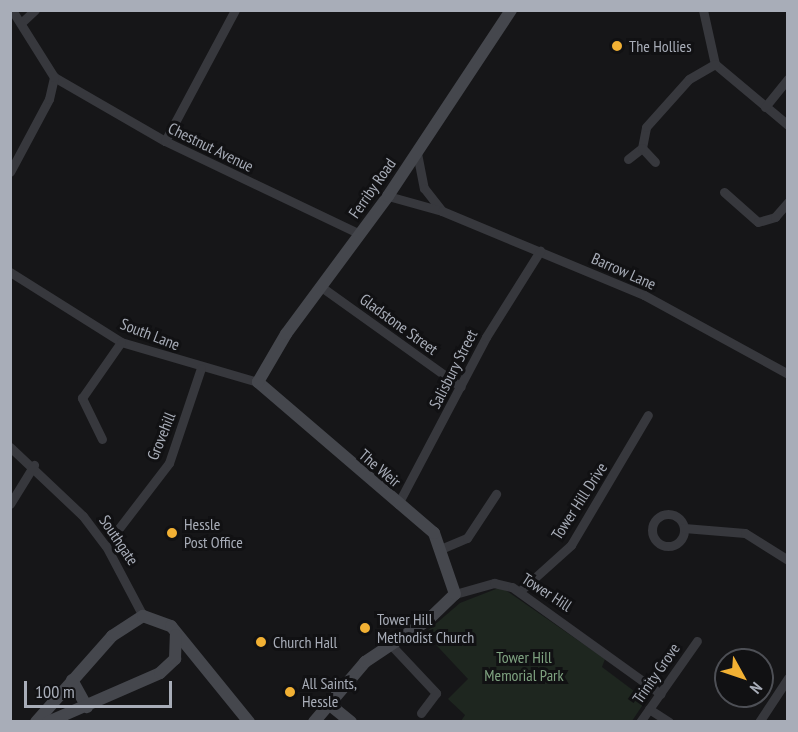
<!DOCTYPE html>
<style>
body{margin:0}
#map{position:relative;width:798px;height:732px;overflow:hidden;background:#161618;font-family:"PT Sans Narrow",sans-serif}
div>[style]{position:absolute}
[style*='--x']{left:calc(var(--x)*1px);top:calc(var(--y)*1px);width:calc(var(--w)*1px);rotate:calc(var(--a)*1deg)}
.green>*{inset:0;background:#1e261f}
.street>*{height:9px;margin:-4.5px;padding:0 4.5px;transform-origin:4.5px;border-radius:4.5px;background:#37383d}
.street>.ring{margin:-4.5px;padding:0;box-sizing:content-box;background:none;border:9px solid #37383d;border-radius:50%}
.secondary>*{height:12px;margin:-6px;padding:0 6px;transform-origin:6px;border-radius:6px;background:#45474d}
.dots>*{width:16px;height:16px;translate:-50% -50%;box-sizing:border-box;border:3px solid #111113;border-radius:50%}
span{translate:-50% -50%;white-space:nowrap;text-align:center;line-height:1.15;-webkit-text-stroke:6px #111113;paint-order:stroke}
.poi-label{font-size:16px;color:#a8adb8}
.left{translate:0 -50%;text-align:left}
.street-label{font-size:16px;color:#a8adb8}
.park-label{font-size:16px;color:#7fa381}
.frame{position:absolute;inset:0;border:12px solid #a8adb8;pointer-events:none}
.north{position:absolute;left:714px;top:648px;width:60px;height:60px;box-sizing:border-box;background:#111113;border:2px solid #4d4f55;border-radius:50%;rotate:130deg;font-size:16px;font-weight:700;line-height:24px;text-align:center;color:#a8adb8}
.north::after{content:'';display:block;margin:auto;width:21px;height:27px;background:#f2b134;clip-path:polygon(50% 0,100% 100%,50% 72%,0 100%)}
.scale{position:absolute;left:24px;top:681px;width:148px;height:27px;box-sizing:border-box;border:3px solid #a8adb8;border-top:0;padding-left:8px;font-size:18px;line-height:21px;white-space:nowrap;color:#a8adb8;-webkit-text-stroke:4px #111113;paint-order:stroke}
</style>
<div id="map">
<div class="green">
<div style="clip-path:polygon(501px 587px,605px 659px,602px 667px,646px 700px,632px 721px,461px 721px,465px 715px,448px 699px,468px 679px,425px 633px,460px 603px)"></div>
</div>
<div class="street">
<div style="--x:703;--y:10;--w:55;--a:77.5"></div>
<div style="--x:715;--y:64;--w:95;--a:39.9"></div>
<div style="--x:21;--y:23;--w:19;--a:-43"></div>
<div style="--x:54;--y:77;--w:128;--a:30"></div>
<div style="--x:165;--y:141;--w:216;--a:25.5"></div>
<div style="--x:765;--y:107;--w:36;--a:-51"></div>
<div style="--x:165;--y:141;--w:149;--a:-61.9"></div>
<div style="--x:642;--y:148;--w:21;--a:-79"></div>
<div style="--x:646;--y:127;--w:64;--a:-48.1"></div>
<div style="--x:689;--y:79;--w:30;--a:-30"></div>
<div style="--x:417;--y:153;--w:36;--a:79"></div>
<div style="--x:424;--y:188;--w:29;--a:52"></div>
<div style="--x:628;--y:159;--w:18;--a:-38"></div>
<div style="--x:642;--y:148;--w:19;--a:47"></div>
<div style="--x:10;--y:172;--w:83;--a:-61.9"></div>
<div style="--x:49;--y:99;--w:23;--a:-77"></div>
<div style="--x:54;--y:77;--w:79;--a:-122.1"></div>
<div style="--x:724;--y:192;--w:45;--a:41.4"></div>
<div style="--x:758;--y:222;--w:18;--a:-16"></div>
<div style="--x:775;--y:217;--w:20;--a:-49"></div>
<div style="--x:388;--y:196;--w:56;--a:15.5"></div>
<div style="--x:442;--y:211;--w:219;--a:22.6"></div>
<div style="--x:644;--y:295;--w:164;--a:28.7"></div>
<div style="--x:10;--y:272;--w:131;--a:32.2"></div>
<div style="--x:121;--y:342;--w:143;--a:16.3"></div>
<div style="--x:320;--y:286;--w:173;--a:35.6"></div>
<div style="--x:102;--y:439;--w:46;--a:-116"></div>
<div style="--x:82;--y:398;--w:68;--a:-55.1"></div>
<div style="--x:10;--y:447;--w:100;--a:43.4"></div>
<div style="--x:83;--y:516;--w:38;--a:53"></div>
<div style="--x:106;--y:546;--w:79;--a:62.1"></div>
<div style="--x:10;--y:504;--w:46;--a:-58.4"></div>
<div style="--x:398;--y:504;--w:189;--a:-62.2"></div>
<div style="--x:486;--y:337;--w:102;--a:-57.9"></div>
<div class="ring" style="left:652px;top:514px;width:23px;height:23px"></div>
<div style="--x:684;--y:528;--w:61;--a:4.7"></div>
<div style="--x:745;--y:533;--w:51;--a:32.1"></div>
<div style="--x:113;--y:536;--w:92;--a:-52.5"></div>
<div style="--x:169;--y:463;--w:100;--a:-71.4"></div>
<div style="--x:443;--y:548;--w:26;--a:-23"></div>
<div style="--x:467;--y:538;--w:53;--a:-56.6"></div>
<div style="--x:520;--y:591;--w:69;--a:-42"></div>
<div style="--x:571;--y:545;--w:151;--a:-59.4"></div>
<div style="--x:455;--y:594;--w:41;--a:-15.8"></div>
<div style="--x:494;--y:583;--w:18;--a:13"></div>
<div style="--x:512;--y:587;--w:183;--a:35.7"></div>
<div style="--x:391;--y:645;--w:66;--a:46.8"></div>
<div style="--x:436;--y:693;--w:25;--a:127"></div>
<div style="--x:649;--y:709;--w:24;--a:33"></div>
<div style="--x:640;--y:722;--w:99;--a:-54.9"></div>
<div style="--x:759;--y:722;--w:53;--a:-56.6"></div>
</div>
<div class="secondary">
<div style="--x:72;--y:680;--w:31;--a:61"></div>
<div style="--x:330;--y:705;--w:27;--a:39"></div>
<div style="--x:36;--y:722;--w:115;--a:-48.5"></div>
<div style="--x:112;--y:636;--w:37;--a:-33"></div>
<div style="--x:143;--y:616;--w:30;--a:20"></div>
<div style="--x:171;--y:626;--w:124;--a:50.9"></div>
<div style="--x:48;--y:722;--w:122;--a:-23.6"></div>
<div style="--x:160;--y:673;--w:21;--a:-43"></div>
<div style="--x:175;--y:659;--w:24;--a:-88"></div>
<div style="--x:314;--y:722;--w:79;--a:-49.6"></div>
<div style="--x:365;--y:662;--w:76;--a:-33.7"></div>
<div style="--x:428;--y:620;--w:37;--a:-44"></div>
<div style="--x:455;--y:594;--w:65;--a:-109"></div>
<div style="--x:434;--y:533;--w:232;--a:-139.4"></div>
<div style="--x:258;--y:382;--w:56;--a:-59.7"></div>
<div style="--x:286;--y:334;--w:172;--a:-53.5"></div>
<div style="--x:388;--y:196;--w:223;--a:-56.5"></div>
</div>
<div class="dots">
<div style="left:617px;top:46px;background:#f2b134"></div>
<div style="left:172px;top:533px;background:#f2b134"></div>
<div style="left:365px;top:628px;background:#f2b134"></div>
<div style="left:261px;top:642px;background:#f2b134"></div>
<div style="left:290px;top:692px;background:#f2b134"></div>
</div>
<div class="poi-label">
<span class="left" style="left:629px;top:46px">The Hollies</span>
<span class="left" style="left:184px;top:533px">Hessle<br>Post Office</span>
<span class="left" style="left:377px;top:628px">Tower Hill<br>Methodist Church</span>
<span class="left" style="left:273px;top:642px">Church Hall</span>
<span class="left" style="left:302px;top:692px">All Saints,<br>Hessle</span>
</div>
<div class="street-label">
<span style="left:211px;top:147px;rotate:26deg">Chestnut Avenue</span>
<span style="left:372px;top:188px;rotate:-55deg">Ferriby Road</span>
<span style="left:624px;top:271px;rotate:24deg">Barrow Lane</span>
<span style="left:399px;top:324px;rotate:36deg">Gladstone Street</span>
<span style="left:150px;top:334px;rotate:21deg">South Lane</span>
<span style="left:453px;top:369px;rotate:-63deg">Salisbury Street</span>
<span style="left:161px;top:436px;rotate:-68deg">Grovehill</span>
<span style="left:380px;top:468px;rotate:40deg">The Weir</span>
<span style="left:579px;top:501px;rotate:-57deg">Tower Hill Drive</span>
<span style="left:119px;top:540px;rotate:56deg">Southgate</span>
<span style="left:547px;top:592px;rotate:33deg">Tower Hill</span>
<span style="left:656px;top:673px;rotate:-55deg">Trinity Grove</span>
</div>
<div class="park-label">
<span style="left:524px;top:666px">Tower Hill<br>Memorial Park</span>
</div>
<div class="frame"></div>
<div class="north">N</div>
<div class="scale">100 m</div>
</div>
